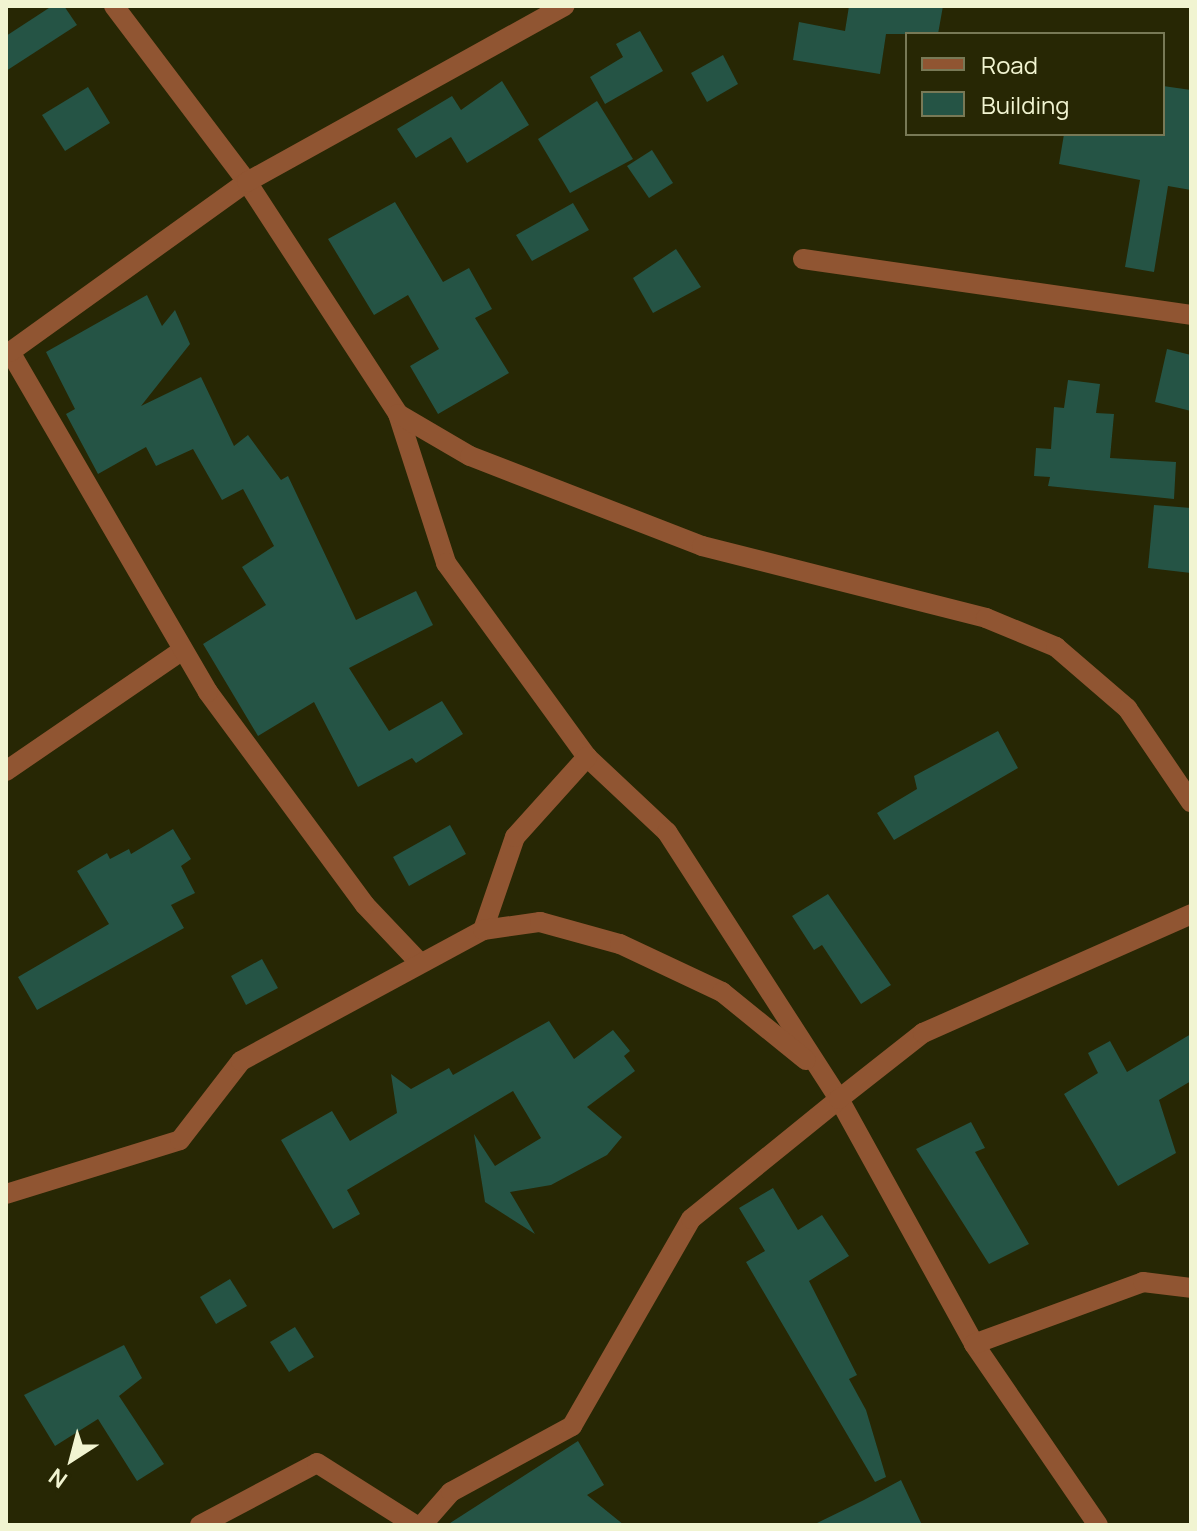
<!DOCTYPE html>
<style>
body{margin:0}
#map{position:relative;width:1197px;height:1531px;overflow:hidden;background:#272704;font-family:Manrope,sans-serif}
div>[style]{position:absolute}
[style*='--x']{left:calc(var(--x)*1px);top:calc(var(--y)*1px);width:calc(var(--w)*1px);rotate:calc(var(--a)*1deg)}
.building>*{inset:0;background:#255445}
.minor>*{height:20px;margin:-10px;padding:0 10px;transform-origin:10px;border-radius:10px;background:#905532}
span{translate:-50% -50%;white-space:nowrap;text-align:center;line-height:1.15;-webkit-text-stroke:7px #272704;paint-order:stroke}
.frame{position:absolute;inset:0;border:8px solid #f1f4d1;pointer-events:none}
.legend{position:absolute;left:905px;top:32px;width:260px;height:104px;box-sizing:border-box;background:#272704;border:2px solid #787956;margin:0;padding:10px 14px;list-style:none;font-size:24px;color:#f1f4d1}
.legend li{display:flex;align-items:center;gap:16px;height:40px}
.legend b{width:40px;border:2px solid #787956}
.north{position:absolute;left:32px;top:1419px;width:80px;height:80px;-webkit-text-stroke:6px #272704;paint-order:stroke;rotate:216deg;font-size:22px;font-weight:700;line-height:32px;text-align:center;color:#f1f4d1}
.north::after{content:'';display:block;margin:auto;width:28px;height:36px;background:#f1f4d1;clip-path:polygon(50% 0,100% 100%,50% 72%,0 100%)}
</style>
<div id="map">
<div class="building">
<div style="clip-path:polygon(52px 6px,64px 6px,77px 25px,6px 71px,6px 36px)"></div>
<div style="clip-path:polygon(849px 6px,943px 6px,938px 34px,886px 34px,880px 74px,793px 60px,799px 22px,845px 31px)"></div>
<div style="clip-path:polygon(640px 31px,663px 71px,605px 104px,590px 77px,623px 57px,616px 44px)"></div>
<div style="clip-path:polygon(723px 55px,738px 84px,707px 102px,691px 73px)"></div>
<div style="clip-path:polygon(502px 81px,529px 125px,467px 163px,451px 137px,416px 158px,397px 129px,452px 96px,461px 110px)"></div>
<div style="clip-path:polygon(1163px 86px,1191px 90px,1191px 190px,1168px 186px,1154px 272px,1125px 267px,1140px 180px,1059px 164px,1064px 134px,1163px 134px)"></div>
<div style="clip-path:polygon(88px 87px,110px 123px,65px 151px,42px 115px)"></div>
<div style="clip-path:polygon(597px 101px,633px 159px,570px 193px,538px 139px)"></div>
<div style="clip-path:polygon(652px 150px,673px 183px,649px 198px,627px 166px)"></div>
<div style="clip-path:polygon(395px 202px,443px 282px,469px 268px,492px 309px,475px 318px,509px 373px,438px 414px,410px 366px,439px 349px,408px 295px,374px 315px,328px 239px)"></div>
<div style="clip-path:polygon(573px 203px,589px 230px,532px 261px,516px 235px)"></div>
<div style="clip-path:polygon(676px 249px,701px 287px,653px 313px,633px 278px)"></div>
<div style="clip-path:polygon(147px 295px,162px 326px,175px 310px,190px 344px,141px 406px,201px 377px,234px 446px,248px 435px,281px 480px,288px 476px,356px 620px,416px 591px,433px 625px,349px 668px,389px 731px,442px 701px,463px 734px,416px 763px,412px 758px,358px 787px,314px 702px,258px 736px,203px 644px,266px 605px,242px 567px,274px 546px,243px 489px,222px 500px,193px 449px,156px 466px,146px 447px,98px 474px,66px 414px,75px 409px,46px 352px)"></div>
<div style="clip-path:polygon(1167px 349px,1191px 355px,1191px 411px,1155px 402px)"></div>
<div style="clip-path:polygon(1068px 380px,1100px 384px,1096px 413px,1114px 414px,1110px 458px,1176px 462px,1174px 499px,1048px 486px,1050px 477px,1034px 476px,1036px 448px,1051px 449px,1054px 407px,1064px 408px)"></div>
<div style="clip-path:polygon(1154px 505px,1191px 508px,1191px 573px,1148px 568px)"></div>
<div style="clip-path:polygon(998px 731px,1018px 768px,894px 840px,877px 813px,917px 789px,914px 776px)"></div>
<div style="clip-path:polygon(450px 825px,466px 854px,409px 886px,393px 857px)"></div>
<div style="clip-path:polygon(173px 829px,191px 859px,181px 866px,195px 893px,171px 905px,184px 928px,37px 1010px,18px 977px,109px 924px,77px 871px,107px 853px,110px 859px,129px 849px,131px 854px)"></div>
<div style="clip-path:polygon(828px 894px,891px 985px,861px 1004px,822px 945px,814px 950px,792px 916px)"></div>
<div style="clip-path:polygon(262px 959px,278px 988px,246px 1005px,231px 976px)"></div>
<div style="clip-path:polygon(549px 1021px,574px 1059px,613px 1030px,630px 1051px,624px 1056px,635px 1071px,587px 1107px,622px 1137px,607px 1155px,551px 1185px,510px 1192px,535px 1234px,485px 1202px,474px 1134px,495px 1166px,541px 1138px,513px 1091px,347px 1190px,360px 1214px,333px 1229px,281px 1140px,332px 1111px,350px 1141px,397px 1113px,391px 1074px,411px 1089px,449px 1068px,453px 1075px)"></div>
<div style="clip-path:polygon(1191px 1034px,1191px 1081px,1159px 1100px,1176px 1153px,1118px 1186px,1064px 1094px,1098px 1073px,1088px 1053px,1110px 1041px,1127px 1072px)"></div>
<div style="clip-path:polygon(971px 1122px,985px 1148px,975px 1152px,1029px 1244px,989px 1264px,916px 1149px)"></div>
<div style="clip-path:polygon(773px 1188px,798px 1230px,822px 1215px,849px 1256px,809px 1281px,857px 1375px,849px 1379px,866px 1410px,886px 1477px,875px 1482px,746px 1262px,765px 1251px,739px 1208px)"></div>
<div style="clip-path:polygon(230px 1279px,247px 1306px,216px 1324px,200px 1297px)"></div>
<div style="clip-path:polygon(295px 1327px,314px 1357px,289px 1372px,270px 1342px)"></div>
<div style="clip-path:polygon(124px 1345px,142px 1378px,119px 1396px,164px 1464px,137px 1481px,98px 1419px,55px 1446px,24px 1395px)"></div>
<div style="clip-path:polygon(578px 1441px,604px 1485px,587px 1495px,624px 1525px,447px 1525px)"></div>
<div style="clip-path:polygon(901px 1480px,922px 1525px,813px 1525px,864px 1500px)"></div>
</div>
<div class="minor">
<div style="--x:114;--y:6;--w:221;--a:52.9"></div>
<div style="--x:247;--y:182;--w:277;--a:56.9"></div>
<div style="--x:398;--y:414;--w:157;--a:72.1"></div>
<div style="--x:446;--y:563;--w:240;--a:54"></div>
<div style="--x:587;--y:757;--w:110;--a:43.2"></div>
<div style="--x:667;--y:832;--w:318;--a:57.2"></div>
<div style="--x:839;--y:1099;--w:280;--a:61.1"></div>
<div style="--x:974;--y:1344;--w:219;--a:55.6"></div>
<div style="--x:803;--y:259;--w:392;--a:8.2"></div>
<div style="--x:398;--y:414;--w:83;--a:30.3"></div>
<div style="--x:470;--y:456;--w:249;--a:21.2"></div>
<div style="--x:702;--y:546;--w:293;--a:14.2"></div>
<div style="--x:986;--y:618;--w:76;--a:22.5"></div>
<div style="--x:1056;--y:647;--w:94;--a:40.7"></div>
<div style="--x:1127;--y:708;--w:114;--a:55.8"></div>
<div style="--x:6;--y:771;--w:212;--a:-34.4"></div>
<div style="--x:483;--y:930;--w:98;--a:-71"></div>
<div style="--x:515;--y:837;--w:108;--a:-48"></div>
<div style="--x:419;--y:962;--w:79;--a:-133.5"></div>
<div style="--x:365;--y:905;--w:265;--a:-126.4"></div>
<div style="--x:208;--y:692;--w:393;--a:-120.2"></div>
<div style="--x:10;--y:352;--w:292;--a:-35.7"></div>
<div style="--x:247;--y:182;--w:363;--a:-29"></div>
<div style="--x:6;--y:1194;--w:182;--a:-17.2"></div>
<div style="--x:180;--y:1140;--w:100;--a:-52.3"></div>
<div style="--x:241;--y:1061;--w:275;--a:-28.4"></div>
<div style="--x:483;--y:930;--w:58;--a:-8"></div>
<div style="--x:540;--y:922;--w:83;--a:15.4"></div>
<div style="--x:620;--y:944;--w:113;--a:25.2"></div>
<div style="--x:722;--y:992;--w:108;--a:39"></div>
<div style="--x:974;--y:1344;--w:180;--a:-20.1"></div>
<div style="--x:1143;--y:1282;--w:48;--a:7.1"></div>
<div style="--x:200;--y:1525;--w:132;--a:-27.9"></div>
<div style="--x:317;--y:1463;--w:116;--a:32.3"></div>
<div style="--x:422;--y:1525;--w:44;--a:-48.7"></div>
<div style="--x:451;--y:1492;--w:138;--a:-28.6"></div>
<div style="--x:572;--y:1426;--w:239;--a:-60.1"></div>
<div style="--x:691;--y:1219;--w:191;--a:-39"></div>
<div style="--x:839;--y:1099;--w:107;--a:-38.2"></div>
<div style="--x:923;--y:1033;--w:293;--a:-23.9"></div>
</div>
<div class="frame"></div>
<ul class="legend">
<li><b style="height:10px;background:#905532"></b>Road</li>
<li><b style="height:22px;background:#255445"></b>Building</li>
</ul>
<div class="north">N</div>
</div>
